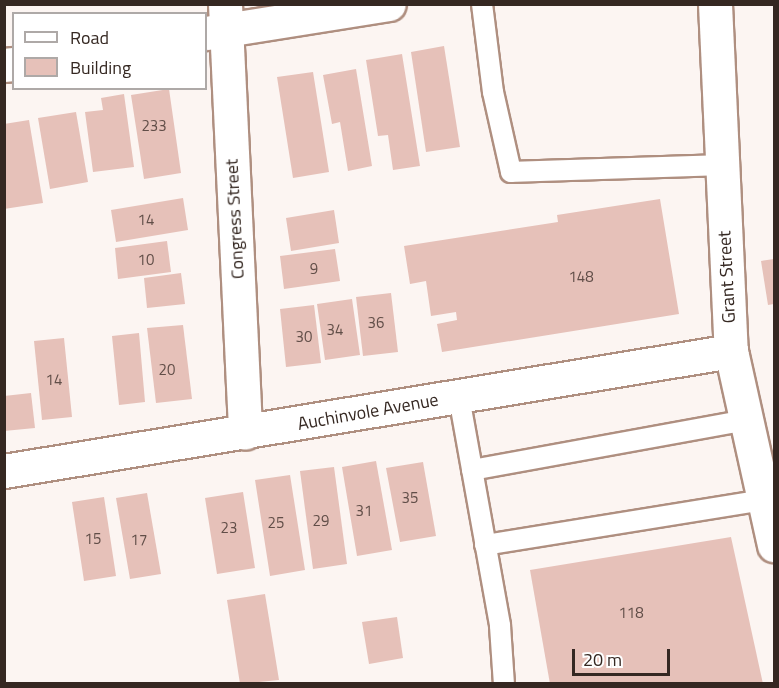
<!DOCTYPE html>
<style>
body{margin:0}
#map{position:relative;width:779px;height:688px;overflow:hidden;background:#fcf5f2;font-family:"Titillium Web",sans-serif}
div>[style]{position:absolute}
[style*='--x']{left:calc(var(--x)*1px);top:calc(var(--y)*1px);width:calc(var(--w)*1px);rotate:calc(var(--a)*1deg)}
.building>*{inset:0;background:#e6c1b9}
.roads{filter:drop-shadow(2px 0 #af8f80) drop-shadow(-2px 0 #af8f80) drop-shadow(0 2px #af8f80) drop-shadow(0 -2px #af8f80)}
.lane>*{height:20px;margin:-10px;padding:0 10px;transform-origin:10px;border-radius:10px;background:#fff}
.street>*{height:33px;margin:-16.5px;padding:0 16.5px;transform-origin:16.5px;border-radius:16.5px;background:#fff}
.secondary>*{height:33px;margin:-16.5px;padding:0 16.5px;transform-origin:16.5px;border-radius:16.5px;background:#fff}
span{translate:-50% -50%;white-space:nowrap;text-align:center;line-height:1.15;-webkit-text-stroke:4.5px #fff;paint-order:stroke}
.number-label{font-size:15px;color:#614e48}
.number-label span{-webkit-text-stroke-width:0}
.street-label{font-size:18px;color:#352822}
.frame{position:absolute;inset:0;border:6px solid #352822;pointer-events:none}
.legend{position:absolute;left:12px;top:12px;width:195px;height:78px;box-sizing:border-box;background:#fff;border:2px solid #aea9a7;margin:0;padding:8px 10px;list-style:none;font-size:18px;color:#352822}
.legend li{display:flex;align-items:center;gap:12px;height:30px}
.legend b{width:30px;border:2px solid #aea9a7}
.scale{position:absolute;left:572px;top:649px;width:98px;height:27px;box-sizing:border-box;border:3px solid #352822;border-top:0;padding-left:8px;font-size:18px;line-height:21px;white-space:nowrap;color:#352822;-webkit-text-stroke:4px #fff;paint-order:stroke}
</style>
<div id="map">
<div class="building">
<div style="clip-path:polygon(444px 46px,460px 147px,426px 152px,411px 52px)"></div>
<div style="clip-path:polygon(402px 54px,420px 166px,393px 170px,388px 135px,378px 136px,366px 60px)"></div>
<div style="clip-path:polygon(356px 69px,372px 166px,348px 171px,340px 122px,332px 124px,323px 75px)"></div>
<div style="clip-path:polygon(313px 72px,329px 172px,293px 178px,277px 77px)"></div>
<div style="clip-path:polygon(169px 89px,181px 173px,144px 179px,131px 95px)"></div>
<div style="clip-path:polygon(124px 94px,134px 167px,93px 172px,85px 112px,103px 110px,101px 98px)"></div>
<div style="clip-path:polygon(76px 112px,88px 182px,50px 189px,38px 118px)"></div>
<div style="clip-path:polygon(29px 120px,43px 203px,4px 209px,4px 124px)"></div>
<div style="clip-path:polygon(183px 198px,188px 230px,116px 242px,111px 210px)"></div>
<div style="clip-path:polygon(660px 199px,679px 314px,442px 352px,437px 324px,457px 320px,456px 312px,431px 316px,426px 281px,410px 284px,404px 246px,558px 222px,557px 215px)"></div>
<div style="clip-path:polygon(334px 210px,339px 243px,291px 251px,286px 218px)"></div>
<div style="clip-path:polygon(167px 241px,171px 272px,118px 279px,115px 248px)"></div>
<div style="clip-path:polygon(335px 249px,340px 281px,284px 289px,280px 256px)"></div>
<div style="clip-path:polygon(774px 259px,774px 304px,768px 305px,761px 261px)"></div>
<div style="clip-path:polygon(181px 273px,185px 304px,147px 308px,144px 278px)"></div>
<div style="clip-path:polygon(391px 293px,398px 352px,363px 356px,356px 297px)"></div>
<div style="clip-path:polygon(352px 299px,360px 355px,325px 360px,317px 304px)"></div>
<div style="clip-path:polygon(314px 305px,321px 363px,286px 367px,280px 309px)"></div>
<div style="clip-path:polygon(183px 325px,192px 399px,156px 403px,147px 328px)"></div>
<div style="clip-path:polygon(139px 333px,145px 402px,119px 405px,112px 336px)"></div>
<div style="clip-path:polygon(64px 338px,72px 417px,42px 420px,34px 341px)"></div>
<div style="clip-path:polygon(31px 393px,35px 428px,4px 431px,4px 396px)"></div>
<div style="clip-path:polygon(376px 461px,392px 550px,357px 556px,342px 467px)"></div>
<div style="clip-path:polygon(423px 462px,436px 536px,400px 542px,386px 468px)"></div>
<div style="clip-path:polygon(334px 467px,347px 564px,313px 569px,300px 471px)"></div>
<div style="clip-path:polygon(290px 475px,305px 570px,270px 576px,255px 480px)"></div>
<div style="clip-path:polygon(243px 492px,255px 568px,217px 574px,205px 498px)"></div>
<div style="clip-path:polygon(147px 493px,161px 574px,130px 579px,116px 498px)"></div>
<div style="clip-path:polygon(104px 497px,116px 576px,84px 581px,72px 502px)"></div>
<div style="clip-path:polygon(731px 537px,763px 684px,550px 684px,530px 570px)"></div>
<div style="clip-path:polygon(265px 594px,279px 680px,240px 684px,227px 600px)"></div>
<div style="clip-path:polygon(397px 617px,403px 658px,369px 664px,362px 622px)"></div>
</div>
<div class="roads">
<div class="lane">
<div style="--x:482;--y:4;--w:89;--a:82.9"></div>
<div style="--x:493;--y:92;--w:82;--a:77.3"></div>
<div style="--x:511;--y:172;--w:211;--a:-1.9"></div>
<div style="--x:459;--y:397;--w:233;--a:79.8"></div>
<div style="--x:500;--y:626;--w:58;--a:86.1"></div>
<div style="--x:472;--y:470;--w:280;--a:-10.3"></div>
<div style="--x:485;--y:545;--w:283;--a:-9.2"></div>
</div>
<div class="street">
<div style="--x:225;--y:4;--w:429;--a:87.3"></div>
<div style="--x:206;--y:33;--w:185;--a:-9"></div>
<div style="--x:4;--y:65;--w:10;--a:-6"></div>
<div style="--x:4;--y:471;--w:737;--a:-9.37"></div>
</div>
<div class="secondary">
<div style="--x:715;--y:4;--w:347;--a:87.4"></div>
<div style="--x:731;--y:351;--w:199;--a:77.5"></div>
</div>
</div>
<div class="number-label">
<span style="left:154px;top:126px">233</span>
<span style="left:146px;top:220px">14</span>
<span style="left:146px;top:260px">10</span>
<span style="left:314px;top:269px">9</span>
<span style="left:581px;top:277px">148</span>
<span style="left:376px;top:323px">36</span>
<span style="left:335px;top:330px">34</span>
<span style="left:304px;top:337px">30</span>
<span style="left:167px;top:370px">20</span>
<span style="left:54px;top:380px">14</span>
<span style="left:410px;top:498px">35</span>
<span style="left:364px;top:511px">31</span>
<span style="left:321px;top:521px">29</span>
<span style="left:276px;top:523px">25</span>
<span style="left:229px;top:528px">23</span>
<span style="left:93px;top:539px">15</span>
<span style="left:139px;top:540px">17</span>
<span style="left:631px;top:613px">118</span>
</div>
<div class="street-label">
<span style="left:235px;top:219px;rotate:-93deg">Congress Street</span>
<span style="left:727px;top:277px;rotate:-93deg">Grant Street</span>
<span style="left:368px;top:412px;rotate:-10deg">Auchinvole Avenue</span>
</div>
<div class="frame"></div>
<ul class="legend">
<li><b style="height:8px;background:#fff"></b>Road</li>
<li><b style="height:16px;background:#e6c1b9"></b>Building</li>
</ul>
<div class="scale">20 m</div>
</div>
